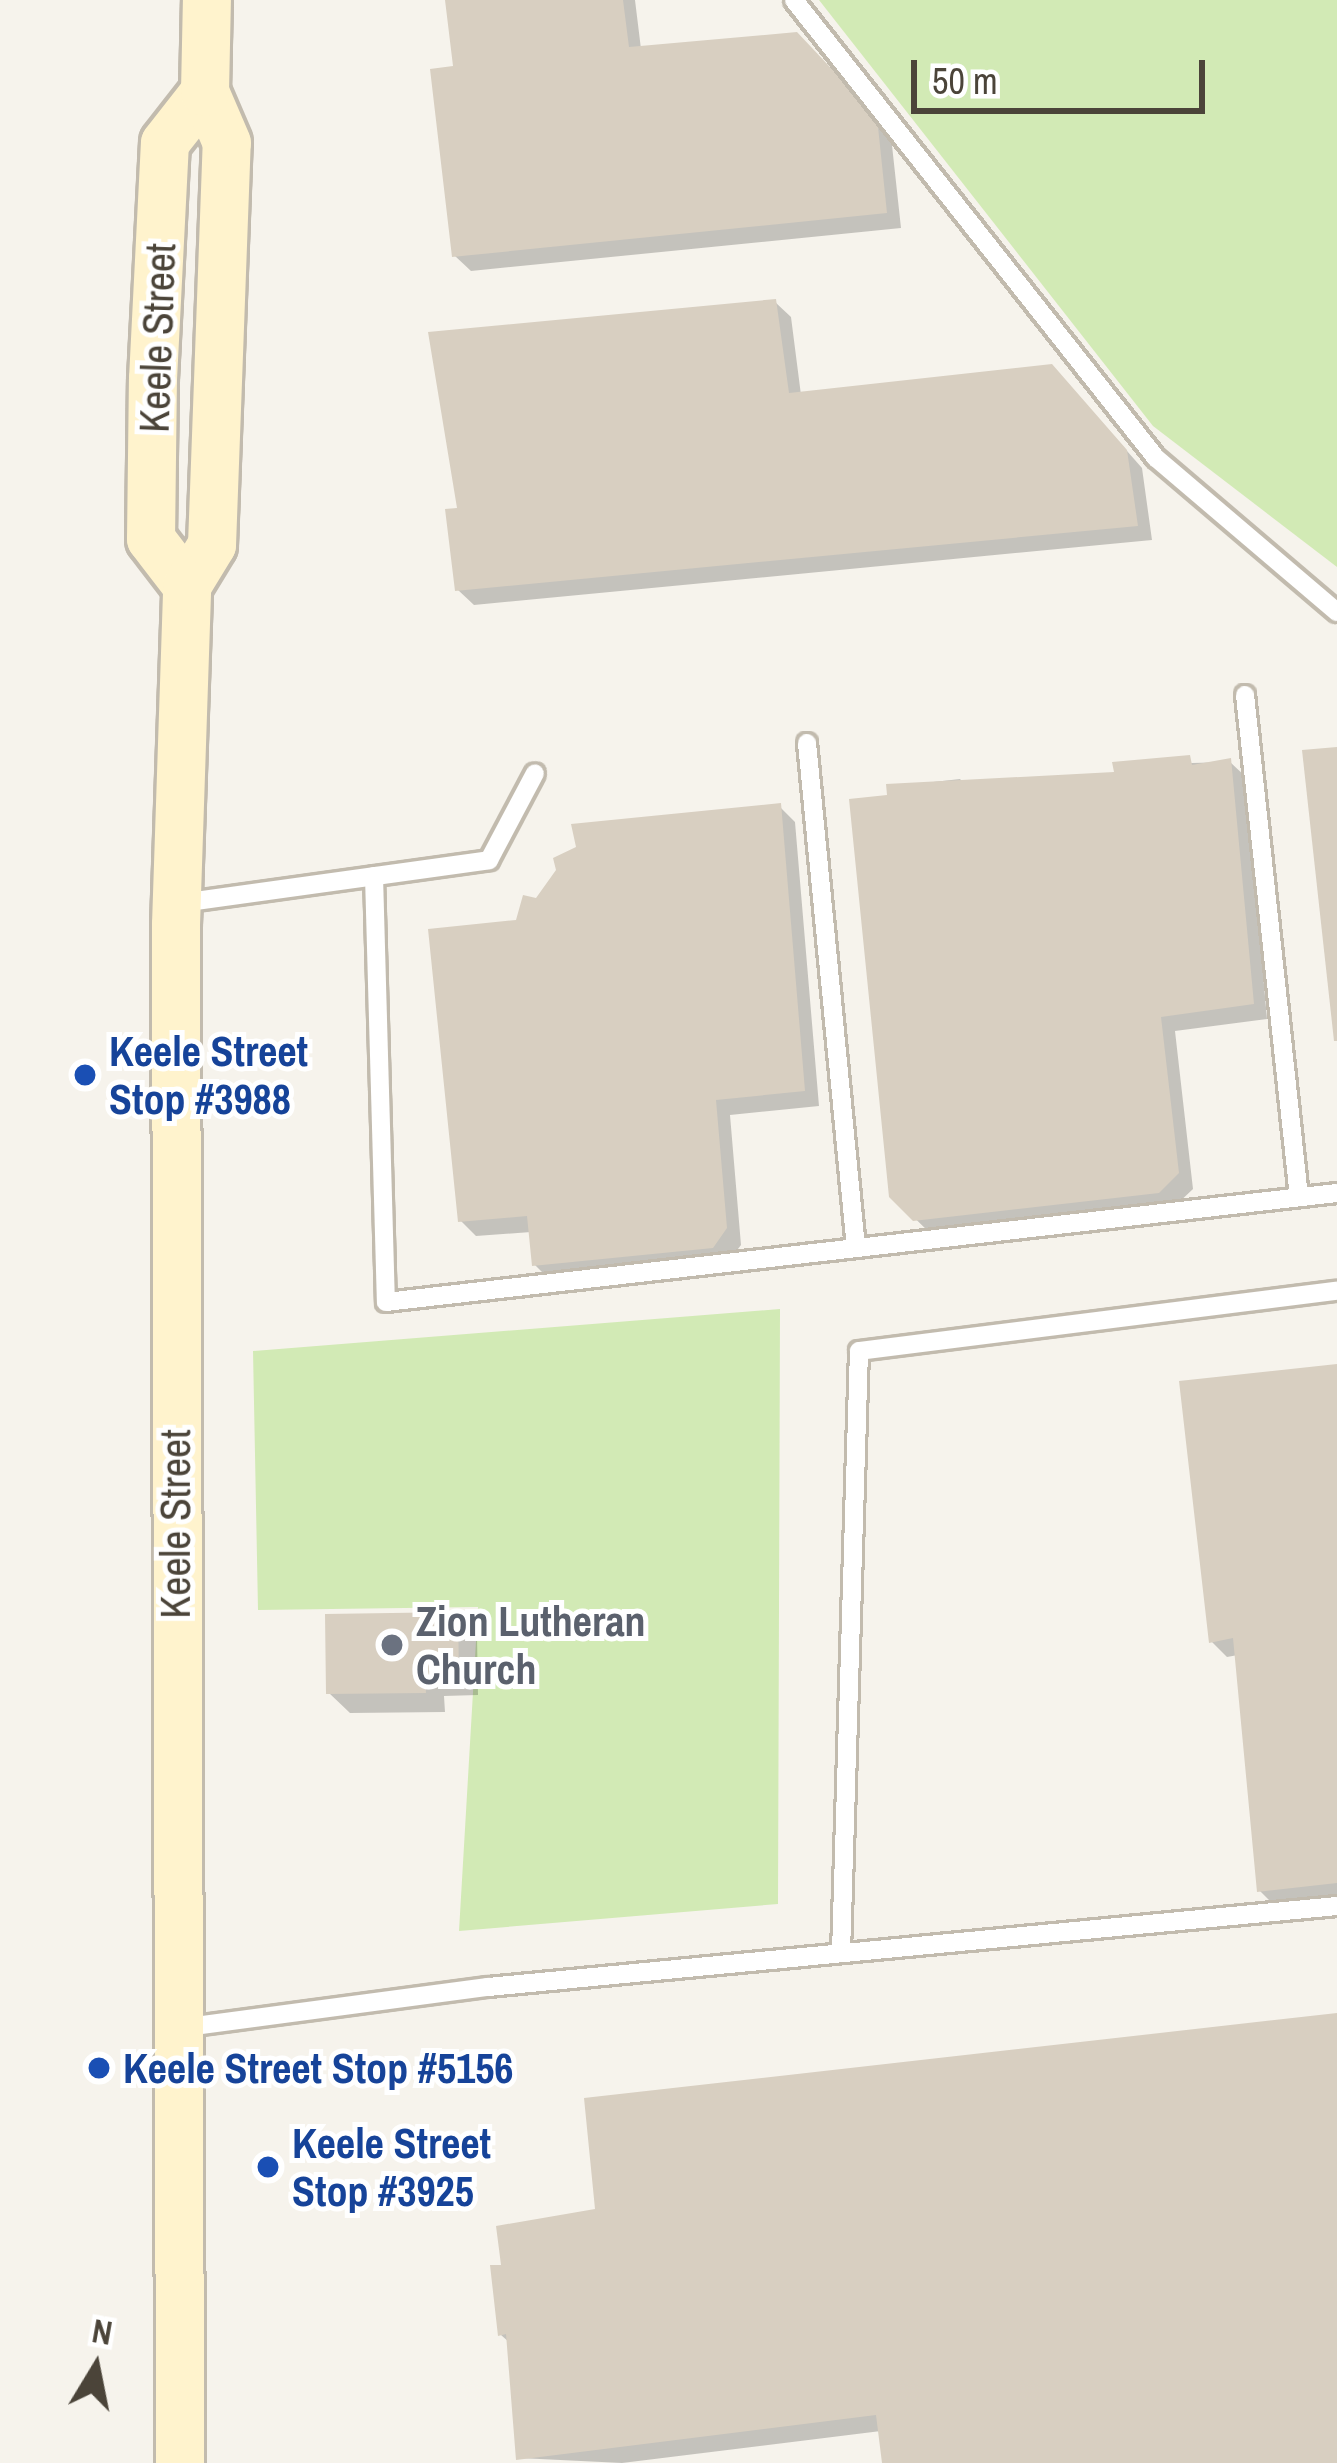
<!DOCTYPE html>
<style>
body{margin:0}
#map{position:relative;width:1337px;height:2463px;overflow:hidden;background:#f6f3ec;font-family:"Archivo Narrow",sans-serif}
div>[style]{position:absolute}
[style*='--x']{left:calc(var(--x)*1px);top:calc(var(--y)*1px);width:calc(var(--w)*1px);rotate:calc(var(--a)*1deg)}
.green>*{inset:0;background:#d2eab5}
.shadow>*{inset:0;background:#0003}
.building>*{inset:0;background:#d8cfc1}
.roads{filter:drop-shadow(3px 0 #c2bbae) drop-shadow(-3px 0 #c2bbae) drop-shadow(0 3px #c2bbae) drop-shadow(0 -3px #c2bbae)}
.lane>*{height:18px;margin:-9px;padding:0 9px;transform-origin:9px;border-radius:9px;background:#fff}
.secondary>*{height:48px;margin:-24px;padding:0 24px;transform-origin:24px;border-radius:24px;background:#fff3cd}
.dots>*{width:33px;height:33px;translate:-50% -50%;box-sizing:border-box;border:6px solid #fff;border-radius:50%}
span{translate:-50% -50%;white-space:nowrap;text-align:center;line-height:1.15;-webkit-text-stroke:10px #fff;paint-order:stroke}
.street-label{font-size:42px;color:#4b4439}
.transit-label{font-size:42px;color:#164399;font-weight:700}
.left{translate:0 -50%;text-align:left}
.worship-label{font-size:42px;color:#5b616d;font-weight:700}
.north{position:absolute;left:36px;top:2307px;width:120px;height:120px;-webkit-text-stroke:9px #fff;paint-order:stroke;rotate:10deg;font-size:33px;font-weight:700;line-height:48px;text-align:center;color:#4b4439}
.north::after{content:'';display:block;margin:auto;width:42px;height:54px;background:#4b4439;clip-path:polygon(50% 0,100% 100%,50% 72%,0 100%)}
.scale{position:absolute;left:911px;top:60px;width:294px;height:54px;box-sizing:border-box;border:6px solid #4b4439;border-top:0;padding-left:15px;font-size:36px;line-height:42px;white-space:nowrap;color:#4b4439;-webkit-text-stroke:9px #fff;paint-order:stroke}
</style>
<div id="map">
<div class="green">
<div style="clip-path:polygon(819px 0,1337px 0,1337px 567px,1153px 426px)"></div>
<div style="clip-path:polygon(780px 1309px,778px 1904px,459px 1931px,478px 1607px,258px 1610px,253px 1351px)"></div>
</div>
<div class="shadow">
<div style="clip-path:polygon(448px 0,635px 0,641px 49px,812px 51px,891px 136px,901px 228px,471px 271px,455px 256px,456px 68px)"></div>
<div style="clip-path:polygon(775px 302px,791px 317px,801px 395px,1067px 383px,1142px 468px,1152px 540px,474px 605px,458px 590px,461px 510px)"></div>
<div style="clip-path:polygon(1230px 762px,1246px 777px,1267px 1019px,1175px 1031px,1193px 1189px,1174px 1207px,932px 1235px,892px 1196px,889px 787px,960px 779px,968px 788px,1118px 774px,1116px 765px)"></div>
<div style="clip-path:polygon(780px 807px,795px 822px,819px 1106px,730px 1115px,741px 1245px,728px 1262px,550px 1280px,535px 1265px,531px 1232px,476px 1236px,461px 1221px,518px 923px,537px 901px)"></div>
<div style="clip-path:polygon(1337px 1367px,1337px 1899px,1275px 1906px,1260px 1891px,1238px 1655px,1227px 1657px,1212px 1642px)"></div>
<div style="clip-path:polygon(457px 1615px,477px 1635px,478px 1695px,444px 1696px,445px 1712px,350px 1713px,329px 1693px)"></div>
<div style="clip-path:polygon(1337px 2016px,1337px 2463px,885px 2463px,881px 2431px,622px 2463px,519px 2458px,510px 2343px,501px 2335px,504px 2268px,598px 2212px)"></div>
</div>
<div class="building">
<div style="clip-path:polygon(445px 0,623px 0,629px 47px,797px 32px,877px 117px,887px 213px,452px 257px,430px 69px,453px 66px)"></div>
<div style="clip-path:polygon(776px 299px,789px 393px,1052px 364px,1127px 450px,1138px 526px,455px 591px,445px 509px,457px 508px,428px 332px)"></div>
<div style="clip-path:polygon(1337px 747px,1337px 1041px,1334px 1041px,1302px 750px)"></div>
<div style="clip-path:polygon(1190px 755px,1192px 765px,1231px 758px,1254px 1004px,1161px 1017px,1179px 1173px,1159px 1193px,913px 1221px,889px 1197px,849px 799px,887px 795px,886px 784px,1114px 772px,1112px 762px)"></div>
<div style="clip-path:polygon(781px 803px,805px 1091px,716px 1100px,727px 1228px,713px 1248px,532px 1266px,527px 1216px,458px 1222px,428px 929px,516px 920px,523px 895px,536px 898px,556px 870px,553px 858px,576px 847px,571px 824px)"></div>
<div style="clip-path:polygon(1337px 1364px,1337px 1883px,1257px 1892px,1233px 1638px,1209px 1643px,1179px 1381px)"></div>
<div style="clip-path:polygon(458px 1612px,459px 1676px,425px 1677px,426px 1693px,326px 1694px,325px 1614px)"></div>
<div style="clip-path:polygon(1337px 2013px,1337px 2463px,882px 2463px,876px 2415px,516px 2460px,506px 2334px,498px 2336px,490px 2265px,501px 2265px,496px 2226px,595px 2209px,584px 2098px)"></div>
</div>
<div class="roads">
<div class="lane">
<div style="--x:794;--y:0;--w:584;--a:51.68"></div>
<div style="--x:1156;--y:458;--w:238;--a:40.4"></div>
<div style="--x:1245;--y:695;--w:505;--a:83.86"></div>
<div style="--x:807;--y:743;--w:507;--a:84.46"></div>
<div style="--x:374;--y:876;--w:426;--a:88.4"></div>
<div style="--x:386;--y:1302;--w:957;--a:-6.54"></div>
<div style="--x:181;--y:903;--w:311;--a:-7.9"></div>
<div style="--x:489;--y:860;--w:98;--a:-62.1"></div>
<div style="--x:841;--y:1953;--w:602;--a:-88.29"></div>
<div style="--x:859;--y:1351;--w:482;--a:-7.2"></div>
<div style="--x:180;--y:2028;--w:311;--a:-7.6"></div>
<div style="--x:488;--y:1987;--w:853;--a:-5.45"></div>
</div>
<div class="secondary">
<div style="--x:187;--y:586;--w:59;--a:-127.5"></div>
<div style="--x:151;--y:539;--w:160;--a:-89.3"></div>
<div style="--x:153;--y:379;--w:236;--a:-87.1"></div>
<div style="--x:165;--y:143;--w:65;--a:-51.9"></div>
<div style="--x:180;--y:2463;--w:1538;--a:-90.15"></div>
<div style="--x:176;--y:925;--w:339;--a:-88.1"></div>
<div style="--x:187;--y:586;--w:48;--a:-58.6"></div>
<div style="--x:212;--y:545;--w:402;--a:-87.9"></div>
<div style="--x:227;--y:143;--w:56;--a:-113.3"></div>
<div style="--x:205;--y:92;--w:92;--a:-88.8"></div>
</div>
</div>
<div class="dots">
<div style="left:85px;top:1075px;background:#1a4fb4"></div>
<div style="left:392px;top:1645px;background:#6b7280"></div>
<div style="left:99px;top:2068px;background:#1a4fb4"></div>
<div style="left:268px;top:2167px;background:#1a4fb4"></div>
</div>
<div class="street-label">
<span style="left:157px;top:338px;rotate:-88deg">Keele Street</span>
<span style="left:175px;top:1524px;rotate:-90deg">Keele Street</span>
</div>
<div class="transit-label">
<span class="left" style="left:109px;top:1075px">Keele Street<br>Stop #3988</span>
<span class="left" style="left:123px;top:2068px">Keele Street Stop #5156</span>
<span class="left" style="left:292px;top:2167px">Keele Street<br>Stop #3925</span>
</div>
<div class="worship-label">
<span class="left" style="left:416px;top:1645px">Zion Lutheran<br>Church</span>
</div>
<div class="north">N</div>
<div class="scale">50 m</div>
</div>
